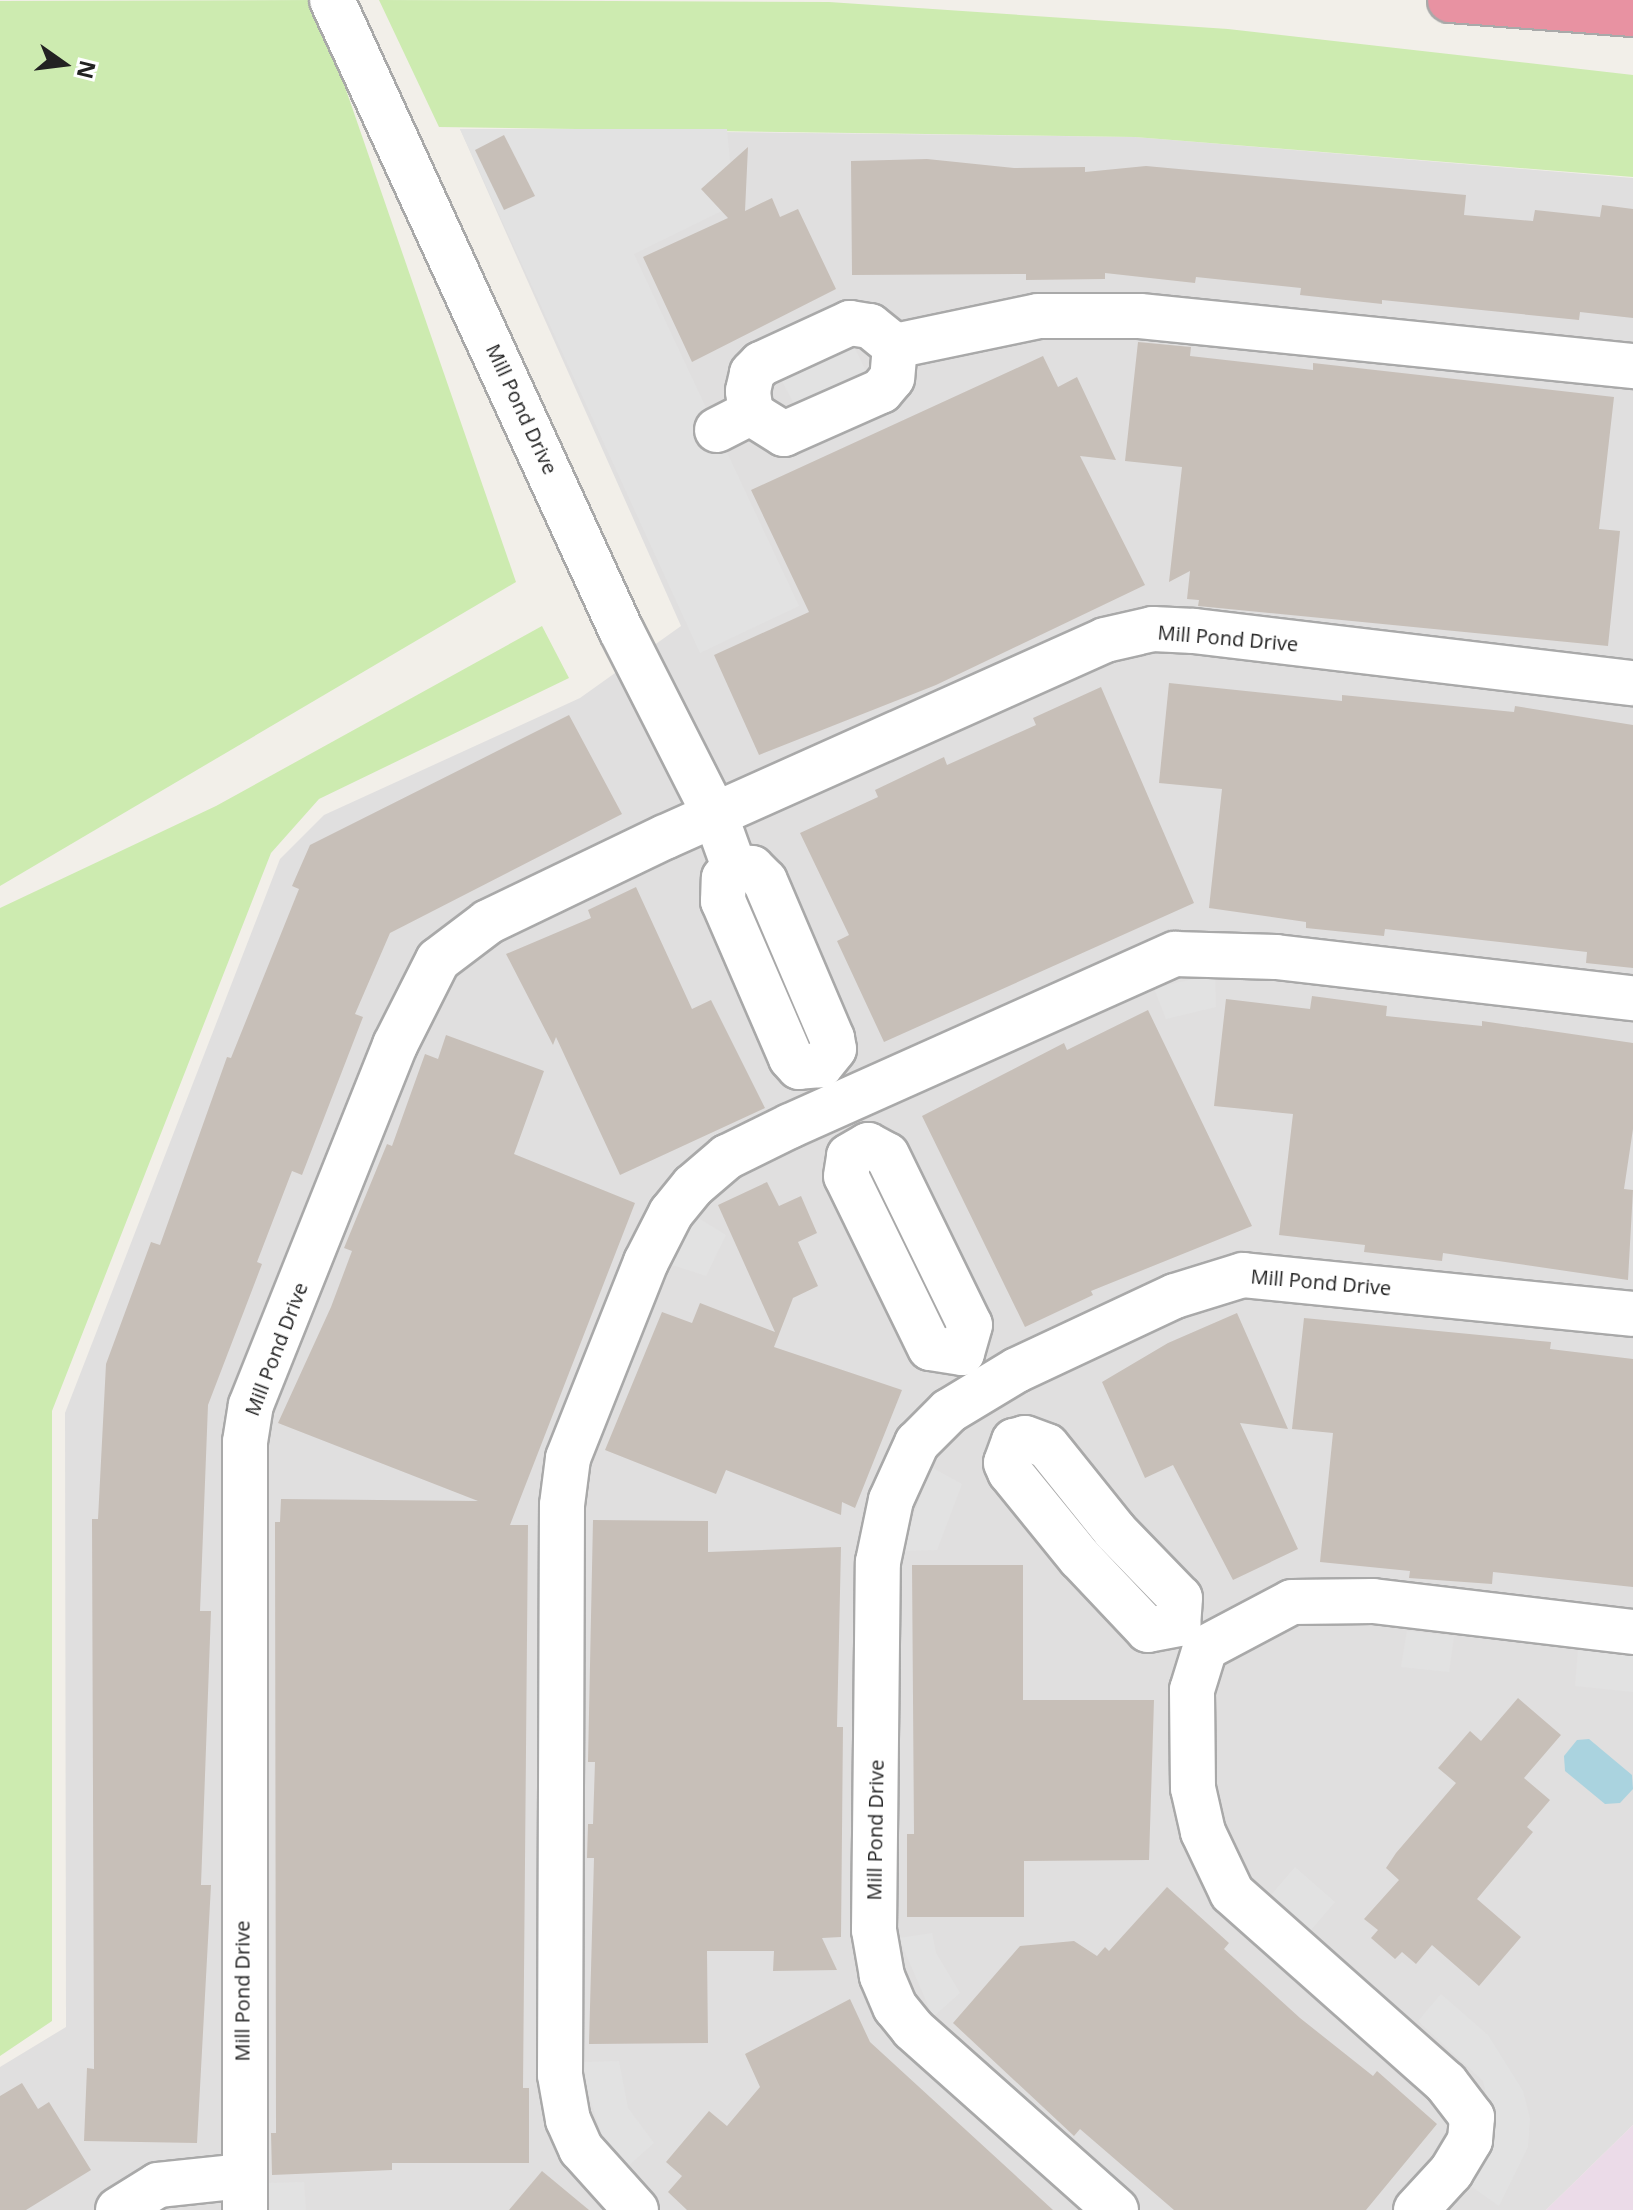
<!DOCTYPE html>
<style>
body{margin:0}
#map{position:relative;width:1633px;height:2210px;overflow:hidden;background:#f2efe9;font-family:"Open Sans",sans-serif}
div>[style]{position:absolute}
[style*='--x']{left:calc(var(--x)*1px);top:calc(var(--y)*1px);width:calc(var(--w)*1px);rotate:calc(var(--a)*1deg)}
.residential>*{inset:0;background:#e0dfdf}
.industrial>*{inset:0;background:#ebdbe8}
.grass>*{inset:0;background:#cdebb0}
.parking>*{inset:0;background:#e2e2e2}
.water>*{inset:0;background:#aad3df}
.building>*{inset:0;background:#c7bfb8}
.roads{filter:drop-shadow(2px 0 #a9a9a9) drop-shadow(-2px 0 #a9a9a9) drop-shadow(0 2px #a9a9a9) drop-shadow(0 -2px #a9a9a9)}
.minor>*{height:44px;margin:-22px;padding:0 22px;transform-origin:22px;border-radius:22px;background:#fff}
.motorway>*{height:44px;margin:-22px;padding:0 22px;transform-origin:22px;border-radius:22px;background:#e892a2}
span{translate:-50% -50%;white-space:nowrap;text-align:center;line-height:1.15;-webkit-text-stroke:6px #fff;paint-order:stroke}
.street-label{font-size:20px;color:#222}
.north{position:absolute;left:24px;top:24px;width:80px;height:80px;-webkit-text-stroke:6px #fff;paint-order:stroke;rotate:104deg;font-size:22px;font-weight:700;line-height:32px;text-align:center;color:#222}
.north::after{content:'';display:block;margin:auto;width:28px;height:36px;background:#222;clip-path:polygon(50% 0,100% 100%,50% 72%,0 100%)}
</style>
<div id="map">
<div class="residential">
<div style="clip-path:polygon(460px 129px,1135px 137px,1633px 178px,1633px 2125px,1546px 2210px,0 2210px,0 2067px,66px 2027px,65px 1413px,280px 859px,324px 815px,580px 698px,681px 626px)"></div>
</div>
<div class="industrial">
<div style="clip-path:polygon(1633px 2125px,1633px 2210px,1546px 2210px)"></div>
</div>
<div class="grass">
<div style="clip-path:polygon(315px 0,516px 582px,0 886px,0 1px)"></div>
<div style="clip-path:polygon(379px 0,829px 2px,1228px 29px,1633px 75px,1633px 177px,1135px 137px,439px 127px)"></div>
<div style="clip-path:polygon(542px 626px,569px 678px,319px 799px,271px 853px,52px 1411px,52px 2021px,0 2056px,0 908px,216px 806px)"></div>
</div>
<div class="parking">
<div style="clip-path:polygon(460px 129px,727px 129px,734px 205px,634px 254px,799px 606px,700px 653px)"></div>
<div style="clip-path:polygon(852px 342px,869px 378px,797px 410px,780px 377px)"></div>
<div style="clip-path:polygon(1215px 974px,1216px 1007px,1166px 1019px,1154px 988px)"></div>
<div style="clip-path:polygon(695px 1216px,726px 1235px,706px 1276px,672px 1265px)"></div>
<div style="clip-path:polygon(931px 1467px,962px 1484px,937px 1550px,901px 1551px)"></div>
<div style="clip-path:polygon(1407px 1631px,1454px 1636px,1449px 1672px,1401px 1667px)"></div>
<div style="clip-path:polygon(1578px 1650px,1633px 1656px,1633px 1692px,1575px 1686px)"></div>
<div style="clip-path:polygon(1295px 1867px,1335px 1902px,1311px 1930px,1271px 1895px)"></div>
<div style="clip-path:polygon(932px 1933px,936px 1953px,960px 1993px,933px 2017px,899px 1938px)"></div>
<div style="clip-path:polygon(1441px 1994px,1488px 2035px,1523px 2091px,1530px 2118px,1528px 2147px,1499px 2206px,1468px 2184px,1488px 2156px,1495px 2132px,1483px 2081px,1418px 2021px)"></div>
<div style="clip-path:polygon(619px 2061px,628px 2108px,654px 2143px,627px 2167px,602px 2136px,584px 2080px,583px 2062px)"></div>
<div style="clip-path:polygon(304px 2182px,306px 2210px,270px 2210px,268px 2183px)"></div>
</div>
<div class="water">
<div style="clip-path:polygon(1589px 1739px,1632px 1775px,1633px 1789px,1620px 1803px,1605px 1804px,1565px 1771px,1564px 1756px,1577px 1740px)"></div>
</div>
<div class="building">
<div style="clip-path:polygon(504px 135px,535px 196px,504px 210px,475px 150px)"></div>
<div style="clip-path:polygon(748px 147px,745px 211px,772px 198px,780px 217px,798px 209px,836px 289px,692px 362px,643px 257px,728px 218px,701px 189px)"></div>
<div style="clip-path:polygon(927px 159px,1014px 168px,1085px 167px,1085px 172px,1146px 166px,1434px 192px,1466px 195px,1464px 215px,1533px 221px,1535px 210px,1600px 217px,1602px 205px,1633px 209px,1633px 318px,1580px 312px,1579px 320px,1382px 300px,1382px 304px,1300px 295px,1301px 288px,1196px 277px,1195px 283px,1105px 273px,1105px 279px,1026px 280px,1026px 274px,852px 275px,851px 161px)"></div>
<div style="clip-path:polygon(1138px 342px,1191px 347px,1190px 356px,1313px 370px,1313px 363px,1614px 397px,1599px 529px,1620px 531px,1608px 646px,1198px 606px,1199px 600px,1187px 599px,1190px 571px,1169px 582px,1182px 467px,1125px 461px)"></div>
<div style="clip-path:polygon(1043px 356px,1058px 387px,1077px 377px,1116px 460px,1080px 456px,1145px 585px,936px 685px,759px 755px,714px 655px,809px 612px,751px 490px)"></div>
<div style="clip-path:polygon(1169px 683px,1342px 701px,1342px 695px,1514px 712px,1515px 706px,1633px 725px,1633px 968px,1586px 963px,1587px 952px,1385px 929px,1384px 936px,1306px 928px,1306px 922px,1209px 908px,1222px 789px,1159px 783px)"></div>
<div style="clip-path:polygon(1101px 687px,1194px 903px,884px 1042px,837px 941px,849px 935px,800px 833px,878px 797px,875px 790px,944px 757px,947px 765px,1036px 725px,1033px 718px)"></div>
<div style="clip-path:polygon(569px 715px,622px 814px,390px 933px,355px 1014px,363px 1017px,302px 1175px,292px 1171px,257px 1262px,262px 1264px,208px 1405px,200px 1611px,211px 1611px,201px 1885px,211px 1885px,197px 2143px,84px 2141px,87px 2068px,94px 2069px,92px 1519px,98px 1519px,106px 1364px,151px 1242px,160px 1245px,227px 1057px,231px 1058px,299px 889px,292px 886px,310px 845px)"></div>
<div style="clip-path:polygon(636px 887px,692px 1009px,711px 1000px,765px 1108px,620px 1175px,556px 1037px,553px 1045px,506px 954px,591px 918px,588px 910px)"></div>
<div style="clip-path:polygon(1312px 996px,1387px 1006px,1386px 1016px,1482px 1026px,1482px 1021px,1633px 1043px,1633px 1129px,1624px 1189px,1633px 1190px,1628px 1280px,1443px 1253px,1442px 1261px,1364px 1252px,1365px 1245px,1279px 1235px,1293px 1114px,1214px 1106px,1226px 999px,1310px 1009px)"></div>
<div style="clip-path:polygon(1148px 1010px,1252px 1226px,1091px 1291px,1093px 1295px,1025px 1327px,922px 1116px,1064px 1043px,1067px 1050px)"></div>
<div style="clip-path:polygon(446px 1035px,544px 1071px,514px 1154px,635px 1203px,510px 1525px,528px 1525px,523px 2088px,529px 2088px,529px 2163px,392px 2163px,392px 2170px,272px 2175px,271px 2133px,276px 2133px,275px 1522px,280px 1522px,281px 1499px,478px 1501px,278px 1423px,331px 1307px,352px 1251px,344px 1248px,387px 1144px,392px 1146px,425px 1054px,438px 1059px)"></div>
<div style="clip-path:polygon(767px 1182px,779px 1206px,801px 1196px,817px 1233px,798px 1242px,818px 1286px,793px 1298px,774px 1347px,902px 1390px,855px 1508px,842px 1502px,841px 1515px,726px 1470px,716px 1494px,605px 1450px,662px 1312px,692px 1323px,700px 1303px,775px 1332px,718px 1205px)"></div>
<div style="clip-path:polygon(1237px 1313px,1288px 1429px,1240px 1423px,1298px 1549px,1233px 1580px,1173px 1465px,1145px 1478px,1102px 1382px,1168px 1343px)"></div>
<div style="clip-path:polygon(1304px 1318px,1551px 1342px,1550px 1349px,1633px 1359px,1633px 1587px,1493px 1572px,1492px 1584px,1409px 1578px,1410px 1571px,1320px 1562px,1333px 1433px,1292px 1429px)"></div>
<div style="clip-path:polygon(593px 1520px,708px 1521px,708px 1552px,841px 1547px,837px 1727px,843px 1727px,841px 1937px,822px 1938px,837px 1970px,773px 1971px,774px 1951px,707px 1951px,708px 2043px,589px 2044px,594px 1858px,587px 1858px,588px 1824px,593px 1824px,595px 1762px,588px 1762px)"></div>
<div style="clip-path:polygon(912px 1565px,1023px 1565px,1023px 1700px,1154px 1700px,1149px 1860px,1024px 1861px,1024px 1917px,907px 1917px,907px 1834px,914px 1834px)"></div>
<div style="clip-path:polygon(1518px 1698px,1561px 1735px,1524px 1778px,1550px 1800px,1527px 1827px,1533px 1832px,1477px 1899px,1521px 1937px,1479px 1986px,1432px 1945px,1416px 1964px,1402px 1952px,1395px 1959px,1371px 1938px,1378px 1930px,1364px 1919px,1399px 1880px,1386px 1868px,1396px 1853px,1456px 1783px,1438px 1768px,1470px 1731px,1481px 1741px)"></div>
<div style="clip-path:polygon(1167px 1887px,1229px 1943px,1224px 1949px,1300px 2018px,1373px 2076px,1377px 2071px,1437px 2124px,1366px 2210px,1174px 2210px,1080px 2129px,1074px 2136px,953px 2023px,1020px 1946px,1074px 1941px,1097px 1956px,1105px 1947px,1109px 1951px)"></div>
<div style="clip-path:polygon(850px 1999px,870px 2042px,1053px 2210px,687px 2210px,668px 2192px,682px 2176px,666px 2162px,709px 2111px,727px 2126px,760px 2087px,745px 2054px)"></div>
<div style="clip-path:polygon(22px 2083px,38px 2109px,49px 2102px,91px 2170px,26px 2210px,0 2210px,0 2096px)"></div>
<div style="clip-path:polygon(542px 2171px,589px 2210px,509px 2210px)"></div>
</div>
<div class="roads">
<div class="minor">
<div style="--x:332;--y:0;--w:693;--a:65.36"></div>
<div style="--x:621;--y:630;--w:210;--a:63.1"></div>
<div style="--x:716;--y:817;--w:53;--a:70.2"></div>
<div style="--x:850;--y:323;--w:20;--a:9"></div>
<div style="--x:870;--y:326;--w:32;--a:39"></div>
<div style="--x:895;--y:346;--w:32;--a:95"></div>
<div style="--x:892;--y:378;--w:17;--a:130"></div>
<div style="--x:881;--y:391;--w:106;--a:156.1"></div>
<div style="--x:784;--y:434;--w:39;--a:-148"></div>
<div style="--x:751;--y:413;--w:22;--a:-98"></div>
<div style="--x:748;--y:391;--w:18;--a:-77"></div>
<div style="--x:752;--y:373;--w:13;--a:-45"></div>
<div style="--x:761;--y:364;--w:98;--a:-24.7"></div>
<div style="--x:895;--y:346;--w:146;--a:-11.8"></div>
<div style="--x:1038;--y:316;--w:102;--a:0"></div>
<div style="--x:1140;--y:316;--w:496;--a:5.8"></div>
<div style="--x:717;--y:430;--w:38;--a:-27"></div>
<div style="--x:734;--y:867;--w:18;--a:3"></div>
<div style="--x:752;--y:868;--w:18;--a:45"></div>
<div style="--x:765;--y:881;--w:171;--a:66.9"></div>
<div style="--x:832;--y:1038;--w:11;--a:80"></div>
<div style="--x:834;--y:1049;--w:21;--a:129"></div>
<div style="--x:821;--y:1065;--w:22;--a:175"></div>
<div style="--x:799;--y:1067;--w:12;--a:-132"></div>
<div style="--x:791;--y:1058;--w:171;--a:-113.4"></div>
<div style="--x:723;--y:901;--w:23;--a:-88"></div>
<div style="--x:724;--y:878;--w:15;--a:-48"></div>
<div style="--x:868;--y:1145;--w:21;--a:28"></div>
<div style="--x:887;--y:1155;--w:189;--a:64"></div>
<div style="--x:970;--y:1325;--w:29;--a:106"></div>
<div style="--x:962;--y:1353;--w:32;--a:-171"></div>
<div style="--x:930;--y:1348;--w:191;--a:-116"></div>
<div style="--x:846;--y:1176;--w:20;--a:-81"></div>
<div style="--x:849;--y:1156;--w:22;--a:-30"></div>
<div style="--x:1014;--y:1441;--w:23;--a:110"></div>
<div style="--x:1006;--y:1463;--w:10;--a:66"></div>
<div style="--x:1010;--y:1472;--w:111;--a:50.9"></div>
<div style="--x:1080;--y:1558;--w:99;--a:46.6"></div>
<div style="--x:1148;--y:1630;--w:31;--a:-11"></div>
<div style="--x:1014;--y:1441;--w:11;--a:-15"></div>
<div style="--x:1025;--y:1438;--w:23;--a:20"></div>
<div style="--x:1047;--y:1446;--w:109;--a:51.3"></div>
<div style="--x:1115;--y:1531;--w:93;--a:45.9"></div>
<div style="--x:1180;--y:1598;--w:26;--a:94"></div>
<div style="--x:118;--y:2210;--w:47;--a:-32"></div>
<div style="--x:158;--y:2185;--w:84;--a:-6.1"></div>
<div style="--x:245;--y:2210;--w:768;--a:-90"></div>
<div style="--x:245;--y:1442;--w:37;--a:-81"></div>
<div style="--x:251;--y:1405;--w:388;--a:-68.2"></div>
<div style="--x:395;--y:1045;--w:95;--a:-63.2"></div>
<div style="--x:438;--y:960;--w:63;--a:-37.2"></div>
<div style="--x:488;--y:922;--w:196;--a:-25.7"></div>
<div style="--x:665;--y:837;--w:482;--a:-24.1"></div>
<div style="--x:1105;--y:640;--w:49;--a:-12.9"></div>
<div style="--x:1153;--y:629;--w:41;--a:2.8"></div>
<div style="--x:1194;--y:631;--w:442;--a:6.8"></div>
<div style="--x:636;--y:2210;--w:82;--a:-132"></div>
<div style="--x:581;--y:2149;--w:32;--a:-114"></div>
<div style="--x:568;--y:2120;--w:46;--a:-100.1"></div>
<div style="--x:560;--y:2075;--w:570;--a:-89.8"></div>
<div style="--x:562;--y:1505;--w:47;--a:-82.7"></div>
<div style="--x:568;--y:1458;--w:211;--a:-68.3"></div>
<div style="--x:646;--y:1262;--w:55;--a:-63"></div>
<div style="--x:671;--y:1213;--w:35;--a:-51"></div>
<div style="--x:693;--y:1186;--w:45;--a:-40.5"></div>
<div style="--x:727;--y:1157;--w:70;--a:-26.2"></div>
<div style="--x:790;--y:1126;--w:422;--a:-24.1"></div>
<div style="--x:1175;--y:954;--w:101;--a:1.7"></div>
<div style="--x:1276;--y:957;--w:359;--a:6.6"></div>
<div style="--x:1116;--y:2210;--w:272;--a:-138.3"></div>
<div style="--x:913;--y:2029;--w:28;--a:-129"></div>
<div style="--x:895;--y:2007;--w:34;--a:-113"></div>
<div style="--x:882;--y:1976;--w:47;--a:-99.9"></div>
<div style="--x:874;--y:1930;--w:368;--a:-89.4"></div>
<div style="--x:878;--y:1562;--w:63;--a:-78.2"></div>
<div style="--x:891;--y:1500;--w:63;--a:-65.5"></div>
<div style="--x:917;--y:1443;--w:45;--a:-45"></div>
<div style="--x:949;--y:1411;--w:79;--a:-31.1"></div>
<div style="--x:1017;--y:1370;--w:174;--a:-25.1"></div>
<div style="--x:1175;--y:1296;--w:71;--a:-17.2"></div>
<div style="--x:1243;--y:1275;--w:392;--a:5.7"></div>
<div style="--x:1416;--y:2210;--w:52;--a:-47.4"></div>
<div style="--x:1451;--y:2172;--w:37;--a:-59"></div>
<div style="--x:1470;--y:2140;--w:23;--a:-85"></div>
<div style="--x:1472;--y:2117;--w:43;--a:-127.4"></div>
<div style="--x:1446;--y:2083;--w:286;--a:-138.4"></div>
<div style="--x:1232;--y:1893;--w:68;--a:-115.4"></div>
<div style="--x:1203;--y:1832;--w:45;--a:-102.8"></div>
<div style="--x:1193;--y:1788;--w:98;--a:-90.6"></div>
<div style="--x:1192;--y:1690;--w:44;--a:-72.8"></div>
<div style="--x:1205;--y:1648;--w:98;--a:-27.9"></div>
<div style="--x:1292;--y:1602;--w:81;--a:-0.7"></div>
<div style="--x:1373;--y:1601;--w:262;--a:6.8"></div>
</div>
<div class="motorway">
<div style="--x:1450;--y:0;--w:184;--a:4.4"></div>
</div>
</div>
<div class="street-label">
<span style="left:522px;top:409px;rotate:65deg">Mill Pond Drive</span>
<span style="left:1228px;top:638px;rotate:5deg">Mill Pond Drive</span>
<span style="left:1321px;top:1282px;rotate:5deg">Mill Pond Drive</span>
<span style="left:276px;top:1349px;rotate:-69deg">Mill Pond Drive</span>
<span style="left:875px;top:1830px;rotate:-89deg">Mill Pond Drive</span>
<span style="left:242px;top:1991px;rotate:-90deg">Mill Pond Drive</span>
</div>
<div class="north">N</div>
</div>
